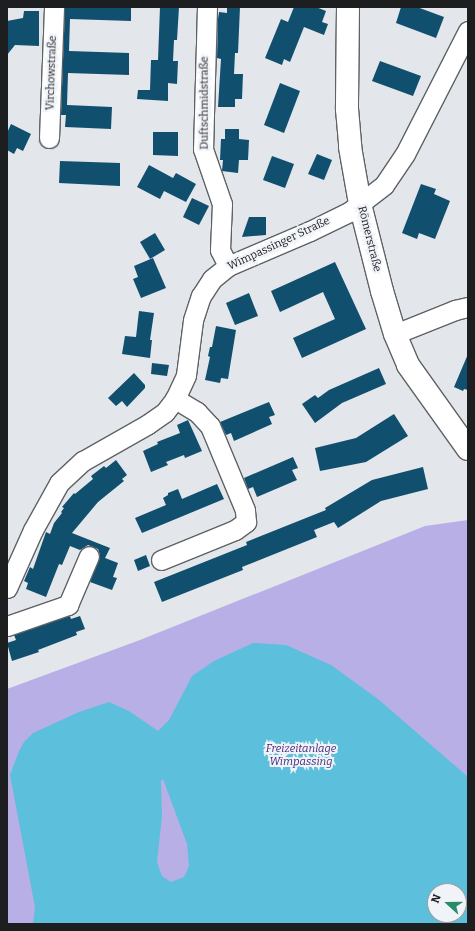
<!DOCTYPE html>
<meta charset="utf-8">
<style>
body{margin:0}
#map{position:relative;width:475px;height:931px;overflow:hidden;background:#e3e6ea;font-family:Bitter,serif}
div>[style]{position:absolute}
[style*='--x']{left:calc(var(--x)*1px);top:calc(var(--y)*1px);width:calc(var(--w)*1px);rotate:calc(var(--a)*1deg)}
.green>*{inset:0;background:#b9afe7}
.water>*{inset:0;background:#5cbfdb}
.building>*{inset:0;background:#114f6f}
.roads{filter:drop-shadow(1px 0 #5f6265) drop-shadow(-1px 0 #5f6265) drop-shadow(0 1px #5f6265) drop-shadow(0 -1px #5f6265)}
.minor>*{height:19px;margin:-9.5px;padding:0 9.5px;transform-origin:9.5px;border-radius:9.5px;background:#fff}
.major>*{height:22px;margin:-11px;padding:0 11px;transform-origin:11px;border-radius:11px;background:#fff}
span{translate:-50% -50%;white-space:nowrap;text-align:center;line-height:1.15;-webkit-text-stroke:4px #f0f3f8;paint-order:stroke}
.street-label{font-size:11px;color:#1d1e1f}
.park-label{font-size:11px;color:#42297a;font-style:italic}
.frame{position:absolute;inset:0;border:8px solid #1d1e1f;pointer-events:none}
.north{position:absolute;left:427px;top:883px;width:40px;height:40px;box-sizing:border-box;background:#f0f3f8;border:1px solid #9c9ea1;border-radius:50%;rotate:291deg;font-size:11px;font-weight:700;line-height:16px;text-align:center;color:#1d1e1f}
.north::after{content:'';display:block;margin:auto;width:14px;height:18px;background:#278c67;clip-path:polygon(50% 0,100% 100%,50% 72%,0 100%)}
</style>
<div id="map">
<div class="green">
<div style="clip-path:polygon(evenodd,468px 520px,468px 924px,7px 924px,7px 689px,140px 640px,425px 526px,468px 520px,435px 891px,459px 891px,459px 915px,435px 915px,435px 891px)"></div>
</div>
<div class="water">
<div style="clip-path:polygon(evenodd,253px 643px,286px 645px,331px 665px,378px 699px,468px 777px,468px 924px,33px 924px,35px 907px,10px 775px,19px 751px,24px 742px,33px 733px,79px 712px,109px 702px,129px 711px,158px 731px,169px 720px,192px 676px,214px 661px,253px 643px,163px 779px,187px 844px,189px 866px,184px 877px,171px 882px,162px 876px,157px 862px,162px 816px,161px 781px,163px 779px,253px 643px,435px 891px,459px 891px,459px 915px,435px 915px,435px 891px)"></div>
</div>
<div class="building">
<div style="clip-path:polygon(65px 7px,131px 7px,131px 21px,70px 19px,69px 51px,129px 53px,129px 75px,68px 73px,67px 105px,112px 107px,111px 129px,65px 127px,66px 115px,61px 115px)"></div>
<div style="clip-path:polygon(160px 7px,179px 7px,177px 40px,174px 40px,173px 61px,178px 61px,177px 84px,168px 83px,168px 101px,137px 99px,138px 90px,150px 90px,151px 60px,158px 60px)"></div>
<div style="clip-path:polygon(227px 7px,240px 7px,238px 53px,235px 53px,234px 74px,243px 74px,242px 99px,235px 99px,235px 107px,218px 107px,221px 59px,217px 58px,218px 19px,219px 12px,227px 13px)"></div>
<div style="clip-path:polygon(294px 7px,316px 7px,326px 11px,322px 22px,328px 24px,324px 35px,304px 27px,290px 62px,284px 59px,282px 65px,265px 58px,281px 19px,288px 22px)"></div>
<div style="clip-path:polygon(401px 7px,417px 7px,444px 17px,436px 38px,396px 23px)"></div>
<div style="clip-path:polygon(24px 11px,39px 11px,39px 46px,15px 45px,7px 55px,7px 21px,23px 18px)"></div>
<div style="clip-path:polygon(380px 61px,421px 76px,413px 96px,372px 81px)"></div>
<div style="clip-path:polygon(280px 83px,300px 91px,284px 133px,264px 125px)"></div>
<div style="clip-path:polygon(11px 124px,31px 134px,23px 151px,17px 148px,14px 154px,7px 150px,7px 133px)"></div>
<div style="clip-path:polygon(225px 129px,239px 129px,239px 139px,249px 140px,248px 160px,239px 160px,238px 173px,222px 171px,223px 160px,220px 160px,221px 139px,225px 139px)"></div>
<div style="clip-path:polygon(153px 132px,178px 132px,178px 156px,153px 155px)"></div>
<div style="clip-path:polygon(317px 154px,332px 160px,324px 180px,308px 174px)"></div>
<div style="clip-path:polygon(272px 156px,294px 164px,285px 188px,263px 180px)"></div>
<div style="clip-path:polygon(60px 161px,120px 163px,120px 186px,59px 183px)"></div>
<div style="clip-path:polygon(149px 165px,173px 178px,176px 173px,196px 184px,186px 202px,164px 191px,160px 199px,137px 187px)"></div>
<div style="clip-path:polygon(421px 184px,436px 189px,434px 194px,450px 201px,435px 239px,419px 233px,417px 239px,402px 233px)"></div>
<div style="clip-path:polygon(192px 198px,209px 206px,199px 225px,183px 217px)"></div>
<div style="clip-path:polygon(249px 217px,266px 217px,266px 235px,242px 237px)"></div>
<div style="clip-path:polygon(155px 233px,165px 250px,150px 259px,140px 242px)"></div>
<div style="clip-path:polygon(153px 258px,166px 288px,141px 298px,133px 279px,138px 277px,134px 266px)"></div>
<div style="clip-path:polygon(335px 262px,366px 329px,302px 358px,293px 338px,335px 319px,323px 292px,280px 312px,271px 291px)"></div>
<div style="clip-path:polygon(249px 293px,258px 316px,235px 325px,226px 303px)"></div>
<div style="clip-path:polygon(139px 311px,154px 313px,150px 340px,152px 340px,150px 358px,122px 354px,125px 336px,136px 337px)"></div>
<div style="clip-path:polygon(216px 326px,236px 330px,228px 379px,221px 378px,220px 383px,205px 380px,210px 357px,208px 356px,210px 347px,212px 347px)"></div>
<div style="clip-path:polygon(468px 354px,468px 390px,464px 389px,463px 391px,454px 387px)"></div>
<div style="clip-path:polygon(152px 363px,169px 365px,167px 376px,151px 374px)"></div>
<div style="clip-path:polygon(379px 368px,386px 384px,342px 403px,315px 423px,302px 404px,315px 395px,318px 398px,329px 390px)"></div>
<div style="clip-path:polygon(134px 373px,145px 385px,145px 388px,127px 407px,122px 401px,116px 406px,108px 398px)"></div>
<div style="clip-path:polygon(269px 402px,275px 415px,269px 417px,272px 424px,234px 441px,231px 433px,226px 435px,220px 422px)"></div>
<div style="clip-path:polygon(394px 414px,408px 436px,366px 462px,320px 471px,315px 448px,356px 438px)"></div>
<div style="clip-path:polygon(188px 420px,202px 451px,185px 458px,184px 455px,166px 462px,168px 465px,151px 472px,143px 451px,158px 444px,157px 442px,180px 433px,177px 425px)"></div>
<div style="clip-path:polygon(293px 457px,298px 468px,292px 470px,297px 480px,257px 497px,253px 487px,248px 489px,244px 478px)"></div>
<div style="clip-path:polygon(116px 460px,127px 475px,122px 479px,124px 481px,98px 502px,72px 533px,110px 548px,105px 558px,118px 563px,113px 577px,117px 578px,112px 590px,90px 582px,100px 555px,98px 549px,88px 545px,80px 550px,70px 546px,62px 565px,59px 564px,46px 597px,26px 589px,28px 583px,24px 581px,30px 567px,33px 569px,46px 532px,50px 534px,54px 523px,62px 513px,61px 512px,64px 508px,62px 507px,74px 493px,75px 494px,93px 479px,91px 476px,104px 466px,106px 468px)"></div>
<div style="clip-path:polygon(423px 467px,428px 489px,381px 501px,338px 528px,334px 522px,314px 530px,317px 537px,242px 567px,243px 570px,162px 602px,154px 582px,247px 545px,246px 542px,326px 510px,325px 508px,372px 480px)"></div>
<div style="clip-path:polygon(217px 484px,224px 499px,142px 533px,135px 518px,166px 505px,163px 498px,168px 495px,168px 493px,178px 489px,182px 499px)"></div>
<div style="clip-path:polygon(146px 555px,150px 566px,138px 571px,134px 560px)"></div>
<div style="clip-path:polygon(70px 616px,71px 619px,80px 616px,85px 629px,76px 632px,77px 635px,38px 650px,39px 652px,12px 661px,7px 643px,16px 640px,14px 635px)"></div>
</div>
<div class="roads">
<div class="minor">
<div style="--x:207;--y:7;--w:142;--a:91.6"></div>
<div style="--x:203;--y:149;--w:58;--a:70.9"></div>
<div style="--x:222;--y:204;--w:46;--a:92.5"></div>
<div style="--x:220;--y:250;--w:18;--a:63"></div>
<div style="--x:49;--y:138;--w:131;--a:-87.8"></div>
<div style="--x:395;--y:334;--w:65;--a:-21.8"></div>
<div style="--x:455;--y:310;--w:13;--a:-13"></div>
<div style="--x:161;--y:560;--w:80;--a:-22.1"></div>
<div style="--x:235;--y:530;--w:14;--a:-36"></div>
<div style="--x:246;--y:522;--w:12;--a:-95"></div>
<div style="--x:245;--y:510;--w:91;--a:-112.6"></div>
<div style="--x:210;--y:426;--w:19;--a:-133"></div>
<div style="--x:197;--y:412;--w:26;--a:-149"></div>
<div style="--x:7;--y:588;--w:64;--a:-65.9"></div>
<div style="--x:33;--y:530;--w:54;--a:-61"></div>
<div style="--x:59;--y:483;--w:33;--a:-43"></div>
<div style="--x:83;--y:461;--w:75;--a:-29.6"></div>
<div style="--x:148;--y:424;--w:21;--a:-35"></div>
<div style="--x:165;--y:412;--w:16;--a:-52"></div>
<div style="--x:175;--y:399;--w:26;--a:-65"></div>
<div style="--x:186;--y:375;--w:55;--a:-82.7"></div>
<div style="--x:193;--y:320;--w:25;--a:-72"></div>
<div style="--x:201;--y:296;--w:20;--a:-57"></div>
<div style="--x:212;--y:279;--w:21;--a:-39"></div>
<div style="--x:228;--y:266;--w:89;--a:-23.1"></div>
<div style="--x:310;--y:231;--w:43;--a:-26"></div>
<div style="--x:349;--y:212;--w:44;--a:-37.6"></div>
<div style="--x:384;--y:185;--w:37;--a:-56"></div>
<div style="--x:405;--y:154;--w:138;--a:-62.9"></div>
<div style="--x:7;--y:626;--w:65;--a:-19"></div>
<div style="--x:68;--y:605;--w:53;--a:-66.8"></div>
</div>
<div class="major">
<div style="--x:348;--y:7;--w:102;--a:90.6"></div>
<div style="--x:347;--y:109;--w:38;--a:85"></div>
<div style="--x:350;--y:147;--w:58;--a:80"></div>
<div style="--x:360;--y:204;--w:90;--a:75.8"></div>
<div style="--x:382;--y:291;--w:45;--a:73.2"></div>
<div style="--x:395;--y:334;--w:34;--a:67"></div>
<div style="--x:408;--y:365;--w:103;--a:54.5"></div>
</div>
</div>
<div class="street-label">
<span style="left:52px;top:73px;rotate:-88deg">Virchowstraße</span>
<span style="left:205px;top:103px;rotate:-90deg">Duftschmidstraße</span>
<span style="left:369px;top:239px;rotate:76deg">Römerstraße</span>
<span style="left:279px;top:244px;rotate:-25deg">Wimpassinger Straße</span>
</div>
<div class="park-label">
<span style="left:301px;top:756px">Freizeitanlage<br>Wimpassing</span>
</div>
<div class="frame"></div>
<div class="north">N</div>
</div>
